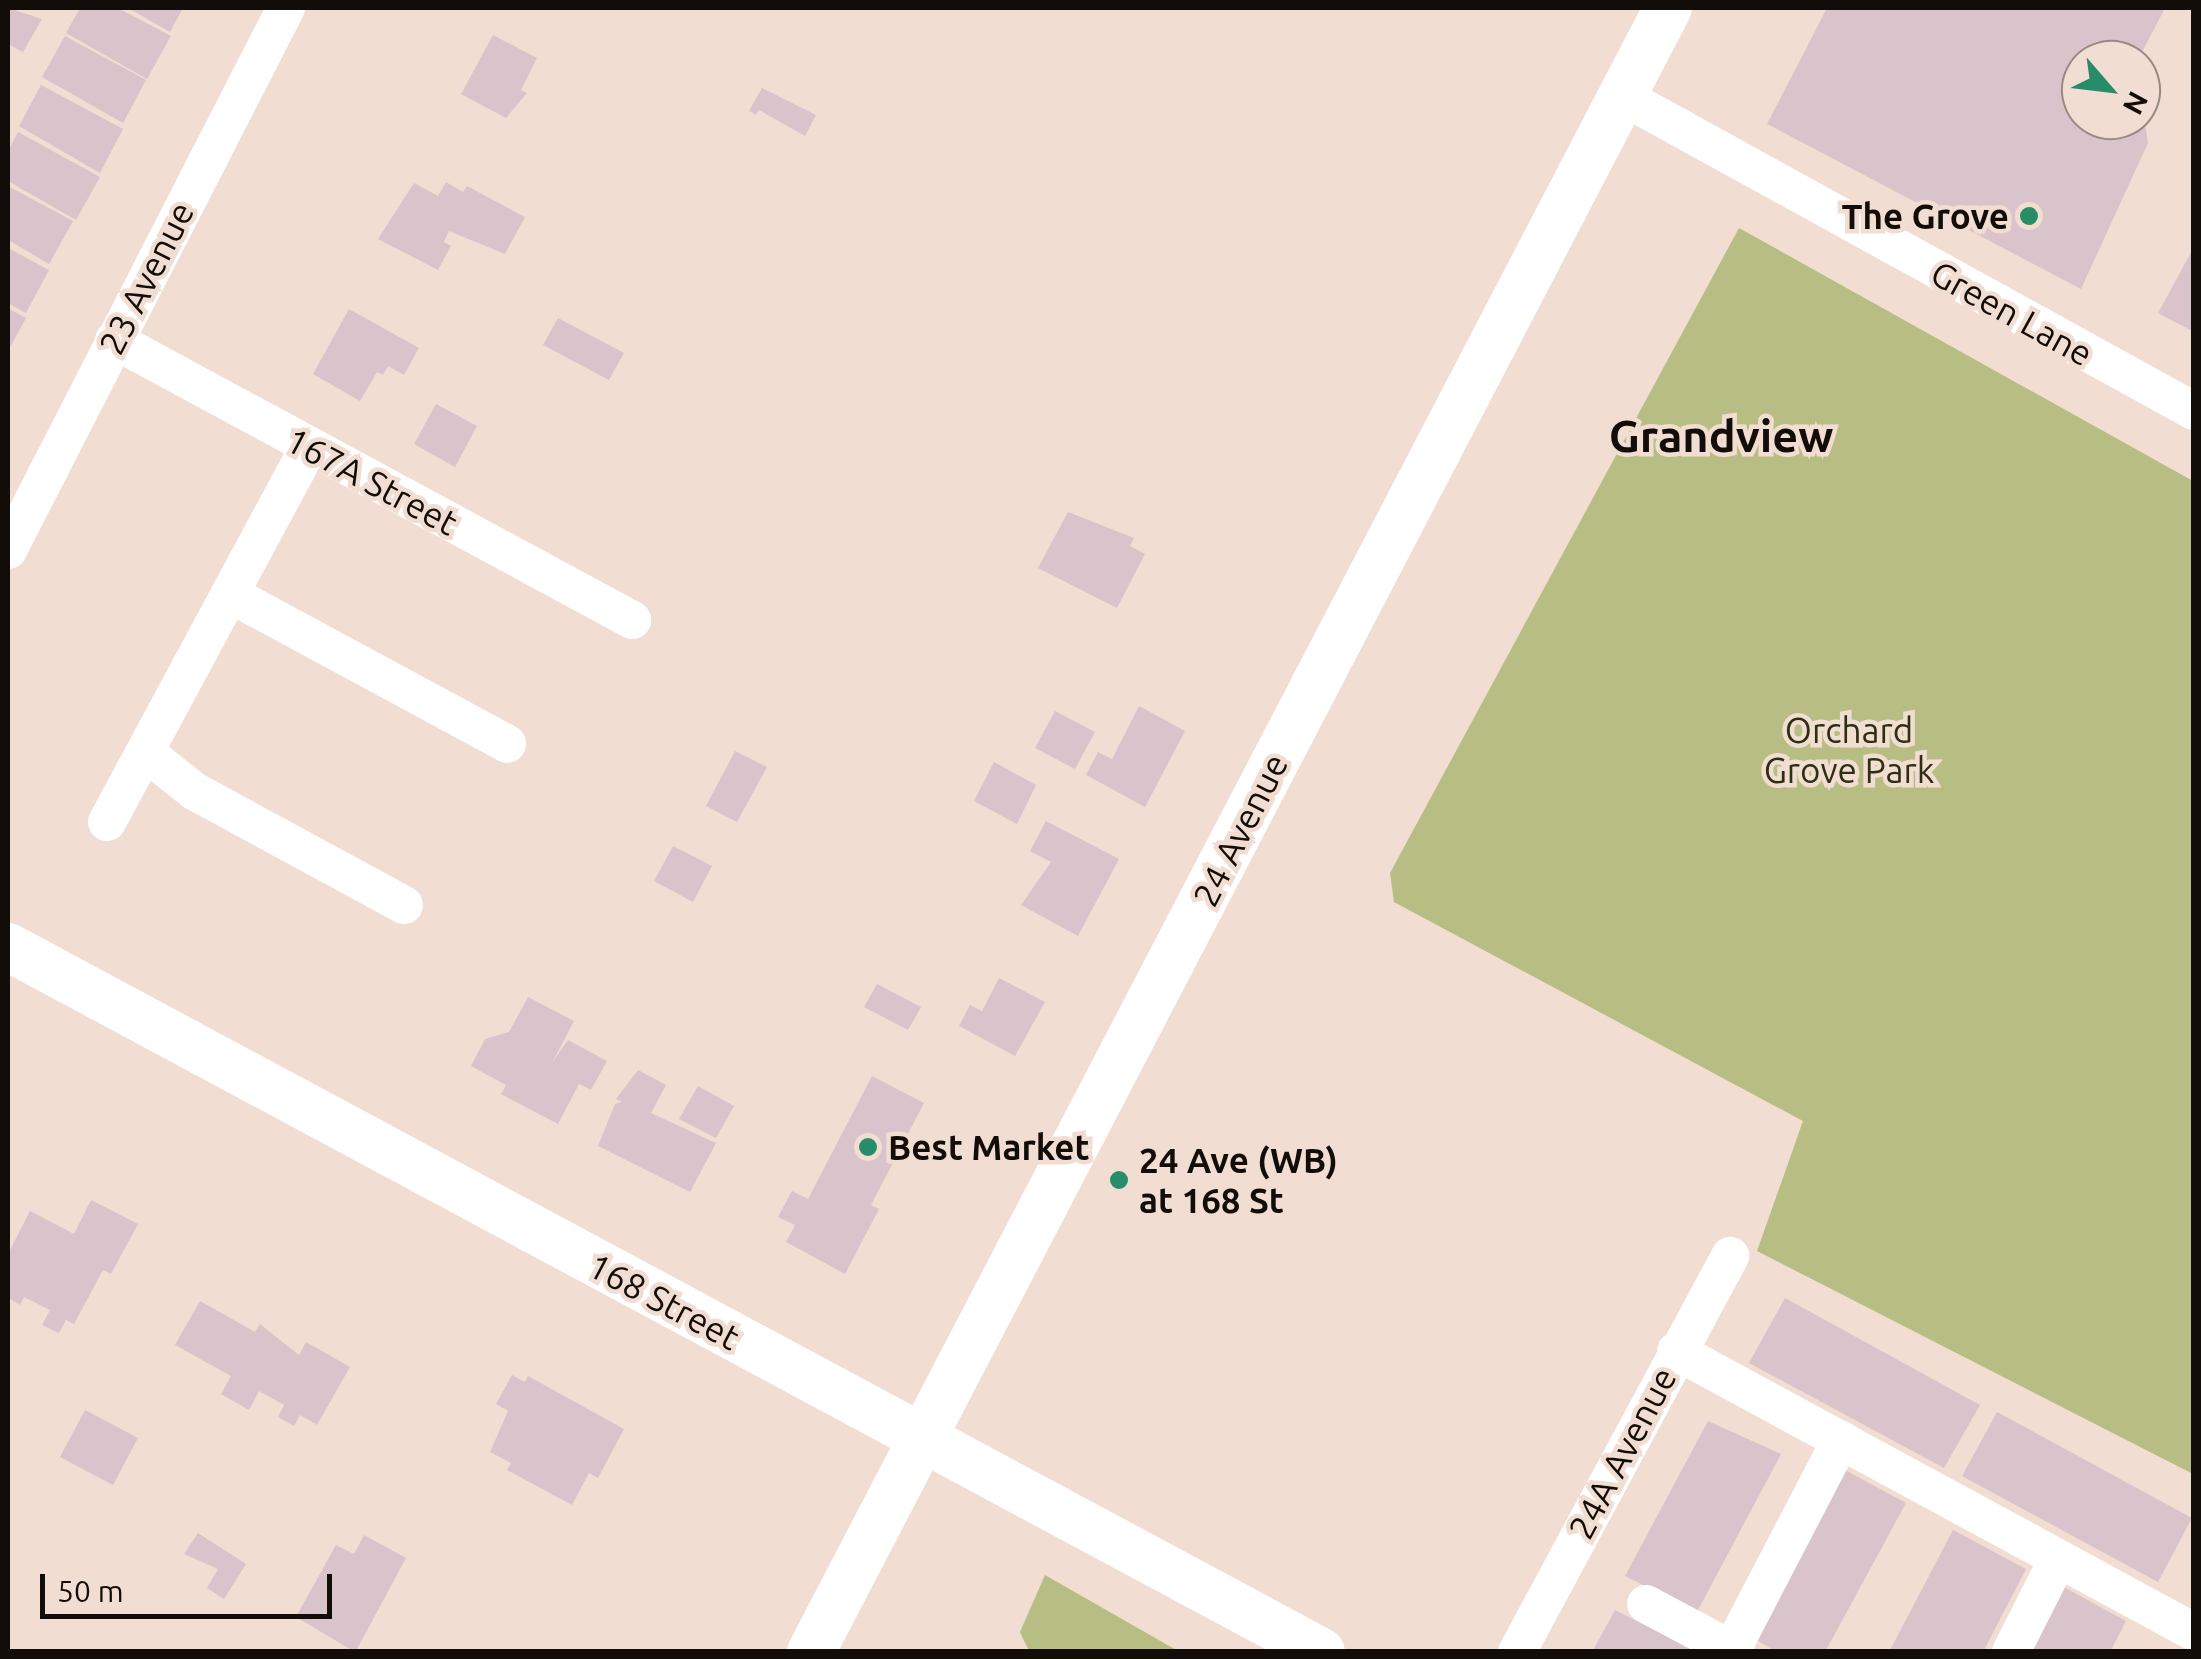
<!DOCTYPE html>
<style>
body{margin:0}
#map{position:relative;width:2201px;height:1659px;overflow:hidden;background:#f1ddd2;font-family:Ubuntu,sans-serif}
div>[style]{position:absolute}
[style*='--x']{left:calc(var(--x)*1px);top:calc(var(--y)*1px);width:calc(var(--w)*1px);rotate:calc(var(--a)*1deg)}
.green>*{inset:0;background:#b7bd83}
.building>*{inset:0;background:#d9c4cc}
.minor>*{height:38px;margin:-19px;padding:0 19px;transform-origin:19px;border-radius:19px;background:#fff}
.major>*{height:48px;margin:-24px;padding:0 24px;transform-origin:24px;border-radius:24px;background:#fff}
.dots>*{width:28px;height:28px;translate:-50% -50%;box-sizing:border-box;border:5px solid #f1ddd2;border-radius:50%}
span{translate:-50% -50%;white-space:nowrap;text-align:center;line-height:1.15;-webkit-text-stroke:9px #f1ddd2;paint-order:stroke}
.poi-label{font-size:35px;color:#130d09;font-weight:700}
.right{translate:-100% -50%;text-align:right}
.left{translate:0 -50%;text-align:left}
.street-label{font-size:35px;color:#130d09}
.park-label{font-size:35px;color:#2c2f10}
.district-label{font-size:45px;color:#130d09;font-weight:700}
.frame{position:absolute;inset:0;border:10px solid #130d09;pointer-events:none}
.north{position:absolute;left:2061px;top:40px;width:100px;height:100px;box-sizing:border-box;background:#f1ddd2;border:2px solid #988a82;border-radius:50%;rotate:118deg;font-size:28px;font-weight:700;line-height:40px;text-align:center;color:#130d09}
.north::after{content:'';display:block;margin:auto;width:35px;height:45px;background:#278c67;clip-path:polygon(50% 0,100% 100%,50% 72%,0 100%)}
.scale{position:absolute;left:40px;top:1574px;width:292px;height:45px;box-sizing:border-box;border:5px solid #130d09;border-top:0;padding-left:12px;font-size:30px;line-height:35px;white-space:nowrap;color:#130d09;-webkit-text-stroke:8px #f1ddd2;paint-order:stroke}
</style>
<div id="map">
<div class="green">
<div style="clip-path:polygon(1739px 228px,2193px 481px,2193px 1474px,1757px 1251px,1803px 1121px,1394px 902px,1390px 873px)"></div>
<div style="clip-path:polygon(1045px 1575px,1178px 1651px,1029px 1651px,1020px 1632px)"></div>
</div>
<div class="building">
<div style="clip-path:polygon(8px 8px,42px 19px,23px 52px,8px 44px)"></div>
<div style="clip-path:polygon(80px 8px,118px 8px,171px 36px,147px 79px,66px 33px)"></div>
<div style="clip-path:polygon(128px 8px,183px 8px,170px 32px)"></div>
<div style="clip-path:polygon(1827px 8px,2165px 8px,2138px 60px,2081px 60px,2081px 120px,2141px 120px,2143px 111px,2148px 143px,2081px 289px,1767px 124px)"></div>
<div style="clip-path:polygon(493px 35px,537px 58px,521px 90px,527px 93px,506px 118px,461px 94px)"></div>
<div style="clip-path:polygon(65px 36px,146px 80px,123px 123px,42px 77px)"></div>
<div style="clip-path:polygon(41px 85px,123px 129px,100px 173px,19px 126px)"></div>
<div style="clip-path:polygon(762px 88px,816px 115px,805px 136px,759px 110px,756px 115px,749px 111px)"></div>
<div style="clip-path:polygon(18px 132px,100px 177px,76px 220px,8px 181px,8px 151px)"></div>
<div style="clip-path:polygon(446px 182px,463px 192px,467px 186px,525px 217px,505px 254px,449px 231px,444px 242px,451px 246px,438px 270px,378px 239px,414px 183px,438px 196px)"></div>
<div style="clip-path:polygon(8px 186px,73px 221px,49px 264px,8px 240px)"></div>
<div style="clip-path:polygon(2194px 247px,2194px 332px,2158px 313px)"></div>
<div style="clip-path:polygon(8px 248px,49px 270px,26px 313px,8px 303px)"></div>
<div style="clip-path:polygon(8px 308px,26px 318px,8px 351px)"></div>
<div style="clip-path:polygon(349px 309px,419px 348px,404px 375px,388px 366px,383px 375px,377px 372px,360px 401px,313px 374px)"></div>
<div style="clip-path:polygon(558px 318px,624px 353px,609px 380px,543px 345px)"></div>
<div style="clip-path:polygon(436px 404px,477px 426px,455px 467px,414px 444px)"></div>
<div style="clip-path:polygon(1068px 512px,1134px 538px,1130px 546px,1145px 554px,1117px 608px,1038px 568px)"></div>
<div style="clip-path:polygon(1139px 706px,1185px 731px,1145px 807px,1086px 775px,1098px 752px,1112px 759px)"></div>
<div style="clip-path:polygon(1055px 711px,1095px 732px,1075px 769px,1035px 748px)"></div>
<div style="clip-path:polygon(735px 751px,767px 767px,737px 822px,706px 806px)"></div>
<div style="clip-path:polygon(994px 762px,1036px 785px,1017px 824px,974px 801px)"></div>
<div style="clip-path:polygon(1046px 821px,1119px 859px,1078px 936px,1021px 905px,1051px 862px,1030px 851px)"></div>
<div style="clip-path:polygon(673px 846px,712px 866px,693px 902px,654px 881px)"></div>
<div style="clip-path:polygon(999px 978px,1045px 1002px,1015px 1056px,959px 1026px,970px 1005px,982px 1011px)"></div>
<div style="clip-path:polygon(877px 984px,921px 1007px,908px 1030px,864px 1007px)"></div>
<div style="clip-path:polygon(528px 997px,574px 1021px,552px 1063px,568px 1040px,607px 1061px,591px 1090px,579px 1084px,558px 1124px,501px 1094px,506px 1085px,471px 1066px,485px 1039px,509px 1032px)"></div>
<div style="clip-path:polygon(638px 1070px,666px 1085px,651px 1113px,716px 1143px,690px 1192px,598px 1146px,615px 1104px,622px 1102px,616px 1099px)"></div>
<div style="clip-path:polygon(872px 1076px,924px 1103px,871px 1205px,879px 1209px,845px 1274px,786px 1242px,795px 1225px,778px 1217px,792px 1191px,808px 1199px)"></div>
<div style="clip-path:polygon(698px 1086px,734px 1106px,716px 1138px,679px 1119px)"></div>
<div style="clip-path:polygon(91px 1200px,138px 1224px,111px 1274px,103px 1270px,74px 1324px,66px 1320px,59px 1333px,42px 1325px,50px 1310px,24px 1297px,20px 1305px,8px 1298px,8px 1254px,30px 1211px,74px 1234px)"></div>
<div style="clip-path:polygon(1785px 1298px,1980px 1405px,1944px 1468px,1749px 1363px)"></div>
<div style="clip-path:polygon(200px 1301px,255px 1332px,260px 1324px,299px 1355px,306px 1342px,350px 1367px,317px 1425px,300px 1415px,294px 1426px,278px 1417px,284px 1405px,259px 1391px,249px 1410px,221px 1394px,231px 1376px,175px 1345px)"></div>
<div style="clip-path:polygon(512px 1375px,525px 1382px,528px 1376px,624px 1429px,598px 1478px,589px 1473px,572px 1505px,507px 1470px,511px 1463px,490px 1452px,508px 1411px,496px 1404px)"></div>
<div style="clip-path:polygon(85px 1410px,138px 1438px,113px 1485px,60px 1457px)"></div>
<div style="clip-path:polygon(1997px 1412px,2192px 1518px,2158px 1582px,1962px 1476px)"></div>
<div style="clip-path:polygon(1708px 1421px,1781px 1454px,1697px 1612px,1625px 1576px)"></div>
<div style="clip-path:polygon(1845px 1470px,1906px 1503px,1825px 1652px,1777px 1652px,1755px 1639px)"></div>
<div style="clip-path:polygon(1953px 1530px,2026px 1569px,1983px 1652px,1889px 1652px)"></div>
<div style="clip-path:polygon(198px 1533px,246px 1564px,224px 1599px,207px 1588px,218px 1569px,184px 1554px)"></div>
<div style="clip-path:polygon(364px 1535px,406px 1558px,357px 1649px,350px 1649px,296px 1617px,336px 1545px,354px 1554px)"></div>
<div style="clip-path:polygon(2062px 1586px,2126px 1621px,2110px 1652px,2028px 1652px)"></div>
<div style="clip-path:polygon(1615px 1610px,1698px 1652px,1592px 1652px)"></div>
</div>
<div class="minor">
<div style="--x:1622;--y:96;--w:653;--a:28.84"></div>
<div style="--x:114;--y:340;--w:589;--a:28.39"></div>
<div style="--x:8;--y:550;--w:609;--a:-62.85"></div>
<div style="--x:230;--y:594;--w:315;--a:28.4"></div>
<div style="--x:145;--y:752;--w:63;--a:38.5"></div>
<div style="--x:194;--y:791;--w:239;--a:28.5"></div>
<div style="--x:107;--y:822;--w:426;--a:-61.7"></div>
<div style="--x:1676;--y:1351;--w:589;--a:28.48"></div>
<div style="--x:1646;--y:1604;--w:102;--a:28.1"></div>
<div style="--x:1732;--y:1649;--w:236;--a:-62.5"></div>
<div style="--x:1517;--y:1652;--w:450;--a:-61.7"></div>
<div style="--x:2011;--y:1652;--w:104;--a:-63.2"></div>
</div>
<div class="major">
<div style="--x:8;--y:947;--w:1490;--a:28.23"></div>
<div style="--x:811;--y:1652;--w:1854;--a:-62.47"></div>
</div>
<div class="dots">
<div style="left:2029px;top:216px;background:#278c67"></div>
<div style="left:868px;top:1147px;background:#278c67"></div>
<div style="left:1119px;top:1180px;background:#278c67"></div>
</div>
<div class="poi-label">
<span class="right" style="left:2009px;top:216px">The Grove</span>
<span class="left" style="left:888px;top:1147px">Best Market</span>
<span class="left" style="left:1139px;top:1180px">24 Ave (WB)<br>at 168 St</span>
</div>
<div class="street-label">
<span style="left:146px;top:278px;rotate:-63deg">23 Avenue</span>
<span style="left:2012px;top:313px;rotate:29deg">Green Lane</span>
<span style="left:372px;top:481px;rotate:28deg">167A Street</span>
<span style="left:1240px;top:830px;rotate:-63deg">24 Avenue</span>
<span style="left:664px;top:1301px;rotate:28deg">168 Street</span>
<span style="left:1622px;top:1453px;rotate:-62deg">24A Avenue</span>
</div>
<div class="park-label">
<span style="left:1849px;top:750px">Orchard<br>Grove Park</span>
</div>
<div class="district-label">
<span style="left:1721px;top:436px">Grandview</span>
</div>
<div class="frame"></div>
<div class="north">N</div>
<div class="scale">50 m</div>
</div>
